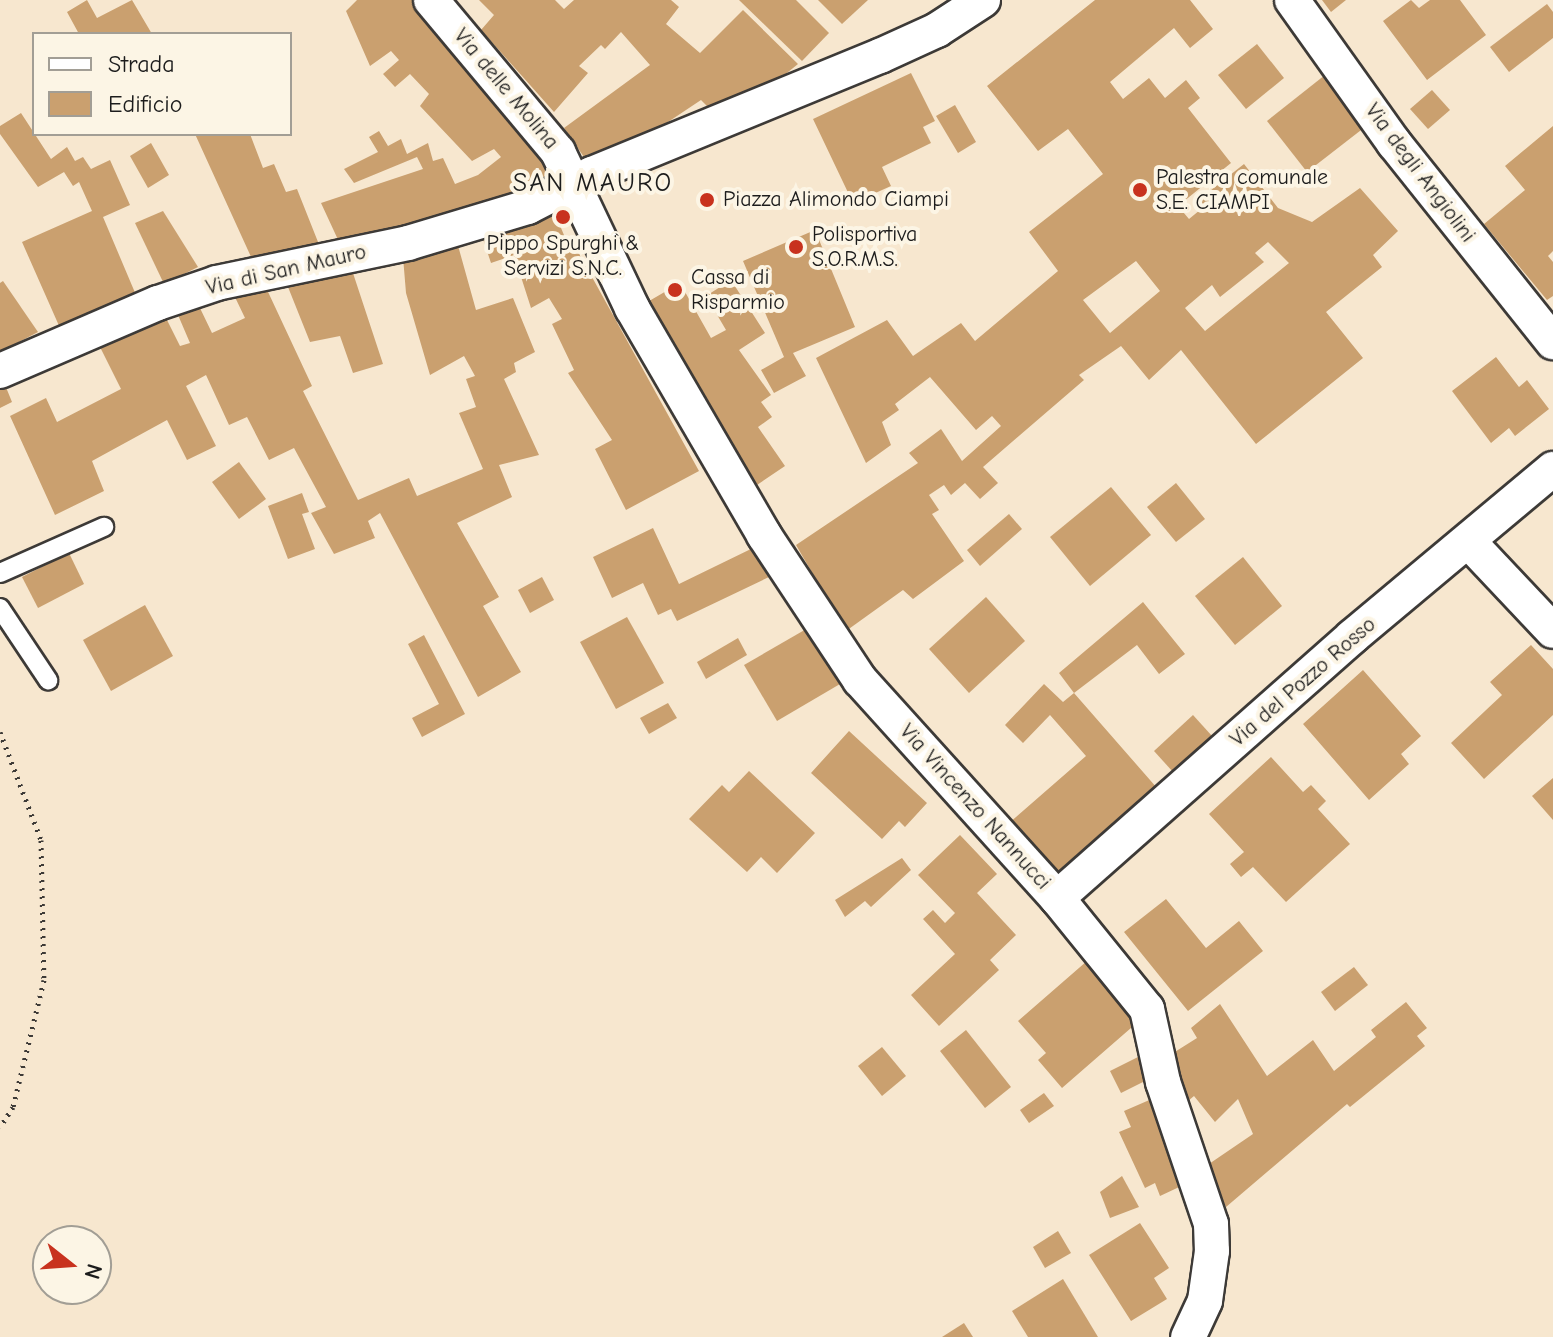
<!DOCTYPE html>
<style>
body{margin:0}
#map{position:relative;width:1553px;height:1337px;overflow:hidden;background:#f7e7cf;font-family:"Comic Neue",sans-serif}
div>[style]{position:absolute}
[style*='--x']{left:calc(var(--x)*1px);top:calc(var(--y)*1px);width:calc(var(--w)*1px);rotate:calc(var(--a)*1deg)}
.building>*{inset:0;background:#caa06f}
.path>*{height:5px;margin-top:-2.5px;transform-origin:0;background:repeating-linear-gradient(90deg,#3d3a37 0 2px,transparent 0 8px)}
.roads{filter:drop-shadow(2px 0 #3d3a37) drop-shadow(-2px 0 #3d3a37) drop-shadow(0 2px #3d3a37) drop-shadow(0 -2px #3d3a37)}
.lane>*{height:18px;margin:-9px;padding:0 9px;transform-origin:9px;border-radius:9px;background:#fff}
.street>*{height:34px;margin:-17px;padding:0 17px;transform-origin:17px;border-radius:17px;background:#fff}
.dots>*{width:22px;height:22px;translate:-50% -50%;box-sizing:border-box;border:4px solid #fcf5e5;border-radius:50%}
span{translate:-50% -50%;white-space:nowrap;text-align:center;line-height:1.15;-webkit-text-stroke:8px #fcf5e5;paint-order:stroke}
.street-label{font-size:22px;color:#1c1c1c}
.poi-label{font-size:22px;color:#1c1c1c}
.left{translate:0 -50%;text-align:left}
.quarter-label{font-size:26px;color:#1c1c1c;letter-spacing:2px}
.legend{position:absolute;left:32px;top:32px;width:260px;height:104px;box-sizing:border-box;background:#fcf5e5;border:2px solid #a29e95;margin:0;padding:10px 14px;list-style:none;font-size:24px;color:#1c1c1c}
.legend li{display:flex;align-items:center;gap:16px;height:40px}
.legend b{width:40px;border:2px solid #a29e95}
.north{position:absolute;left:32px;top:1225px;width:80px;height:80px;box-sizing:border-box;background:#fcf5e5;border:2px solid #a29e95;border-radius:50%;rotate:107deg;font-size:22px;font-weight:700;line-height:32px;text-align:center;color:#1c1c1c}
.north::after{content:'';display:block;margin:auto;width:28px;height:36px;background:#c8321e;clip-path:polygon(50% 0,100% 100%,50% 72%,0 100%)}
</style>
<div id="map">
<div class="building">
<div style="clip-path:polygon(87px 0,97px 18px,132px 0,152px 34px,79px 34px,67px 12px)"></div>
<div style="clip-path:polygon(357px 0,418px 0,555px 171px,554px 178px,394px 235px,340px 244px,321px 203px,423px 169px,417px 157px,354px 183px,344px 169px,378px 152px,369px 137px,379px 131px,388px 146px,401px 139px,407px 154px,428px 143px,433px 161px,443px 158px,455px 184px,478px 175px,501px 157px,494px 149px,472px 161px,420px 106px,429px 94px,410px 74px,395px 87px,383px 74px,399px 60px,391px 51px,370px 66px,346px 11px)"></div>
<div style="clip-path:polygon(479px 0,555px 0,564px 9px,574px 0,671px 0,679px 7px,666px 24px,700px 53px,743px 10px,798px 64px,767px 89px,712px 111px,701px 100px,665px 124px,584px 157px,564px 128px,650px 65px,621px 32px,605px 49px,601px 45px,579px 66px,588px 73px,554px 112px,481px 30px,494px 15px)"></div>
<div style="clip-path:polygon(739px 0,796px 0,829px 33px,802px 61px)"></div>
<div style="clip-path:polygon(818px 0,868px 0,842px 24px)"></div>
<div style="clip-path:polygon(evenodd,1095px 0,1190px 0,1213px 29px,1190px 48px,1174px 28px,1110px 82px,1123px 99px,1149px 78px,1165px 98px,1186px 80px,1200px 98px,1188px 108px,1231px 163px,1178px 206px,1189px 219px,1200px 210px,1196px 202px,1244px 164px,1278px 208px,1312px 222px,1360px 188px,1398px 231px,1373px 255px,1382px 267px,1326px 312px,1363px 358px,1256px 444px,1181px 350px,1149px 380px,1121px 346px,1079px 375px,1084px 380px,983px 467px,998px 483px,980px 499px,965px 483px,951px 495px,944px 485px,929px 495px,939px 510px,932px 514px,964px 561px,913px 599px,903px 590px,846px 631px,796px 545px,918px 463px,909px 453px,941px 429px,962px 461px,1001px 426px,992px 416px,976px 430px,930px 377px,895px 404px,899px 410px,882px 422px,891px 445px,866px 463px,816px 358px,887px 320px,913px 356px,961px 323px,975px 341px,1058px 271px,1029px 232px,1103px 174px,1068px 129px,1038px 151px,987px 86px,1095px 0,1268px 242px,1289px 263px,1205px 331px,1185px 308px,1212px 285px,1220px 297px,1264px 262px,1255px 253px,1268px 242px,1095px 0,1136px 261px,1160px 291px,1110px 333px,1083px 300px,1136px 261px)"></div>
<div style="clip-path:polygon(1322px 0,1346px 0,1331px 12px)"></div>
<div style="clip-path:polygon(1411px 0,1419px 8px,1430px 0,1460px 0,1486px 35px,1427px 80px,1383px 21px)"></div>
<div style="clip-path:polygon(1547px 4px,1553px 12px,1553px 38px,1509px 72px,1490px 47px)"></div>
<div style="clip-path:polygon(1257px 44px,1284px 78px,1246px 109px,1218px 75px)"></div>
<div style="clip-path:polygon(911px 73px,935px 121px,923px 127px,931px 143px,882px 167px,891px 186px,853px 203px,813px 119px)"></div>
<div style="clip-path:polygon(1325px 75px,1365px 127px,1307px 172px,1267px 121px)"></div>
<div style="clip-path:polygon(1432px 90px,1450px 110px,1428px 129px,1410px 109px)"></div>
<div style="clip-path:polygon(955px 105px,976px 142px,958px 153px,936px 116px)"></div>
<div style="clip-path:polygon(21px 113px,51px 159px,67px 147px,75px 161px,83px 157px,91px 169px,110px 160px,130px 205px,103px 217px,136px 295px,60px 328px,22px 242px,92px 211px,79px 182px,73px 186px,64px 172px,38px 187px,0 134px,0 126px)"></div>
<div style="clip-path:polygon(1553px 126px,1553px 251px,1548px 256px,1553px 262px,1553px 296px,1547px 300px,1484px 224px,1525px 190px,1505px 166px)"></div>
<div style="clip-path:polygon(195px 134px,250px 134px,263px 168px,274px 164px,286px 192px,297px 189px,320px 247px,252px 259px)"></div>
<div style="clip-path:polygon(151px 143px,169px 175px,148px 188px,130px 156px)"></div>
<div style="clip-path:polygon(163px 211px,198px 267px,164px 284px,135px 223px)"></div>
<div style="clip-path:polygon(554px 211px,571px 252px,576px 248px,699px 471px,626px 510px,595px 449px,612px 440px,568px 373px,574px 370px,552px 324px,562px 319px,549px 298px,531px 308px,514px 255px,491px 263px,482px 236px)"></div>
<div style="clip-path:polygon(815px 230px,855px 327px,793px 353px,806px 376px,774px 393px,761px 370px,784px 357px,743px 261px)"></div>
<div style="clip-path:polygon(457px 242px,476px 310px,513px 298px,535px 352px,514px 363px,516px 372px,504px 379px,539px 455px,499px 465px,512px 497px,457px 523px,499px 597px,483px 606px,521px 672px,478px 697px,380px 513px,368px 521px,375px 538px,334px 554px,311px 513px,326px 507px,294px 448px,269px 460px,247px 417px,229px 425px,206px 375px,186px 386px,216px 446px,187px 460px,167px 420px,92px 461px,104px 491px,55px 515px,10px 416px,46px 398px,57px 422px,121px 389px,99px 345px,163px 312px,180px 346px,190px 343px,178px 315px,199px 306px,212px 333px,245px 318px,233px 293px,262px 279px,312px 386px,303px 391px,358px 500px,409px 478px,417px 496px,483px 469px,459px 413px,476px 407px,466px 379px,475px 376px,464px 356px,430px 375px,406px 293px,403px 257px)"></div>
<div style="clip-path:polygon(350px 264px,383px 364px,353px 373px,340px 336px,310px 342px,284px 277px)"></div>
<div style="clip-path:polygon(731px 280px,765px 333px,739px 350px,771px 395px,761px 402px,772px 417px,758px 427px,785px 466px,754px 487px,644px 304px,680px 283px,711px 338px,726px 330px,706px 296px)"></div>
<div style="clip-path:polygon(3px 281px,38px 332px,0 352px,0 283px)"></div>
<div style="clip-path:polygon(1496px 357px,1519px 387px,1527px 380px,1549px 409px,1515px 436px,1509px 428px,1491px 443px,1452px 391px)"></div>
<div style="clip-path:polygon(3px 380px,12px 402px,0 408px,0 381px)"></div>
<div style="clip-path:polygon(239px 462px,266px 499px,239px 519px,212px 482px)"></div>
<div style="clip-path:polygon(1176px 483px,1205px 519px,1176px 542px,1147px 507px)"></div>
<div style="clip-path:polygon(1111px 487px,1151px 535px,1090px 586px,1050px 537px)"></div>
<div style="clip-path:polygon(302px 493px,309px 512px,302px 514px,315px 549px,288px 559px,268px 506px)"></div>
<div style="clip-path:polygon(1009px 514px,1022px 529px,980px 566px,967px 550px)"></div>
<div style="clip-path:polygon(653px 528px,679px 584px,755px 547px,769px 577px,677px 621px,671px 609px,658px 615px,643px 583px,612px 598px,593px 557px)"></div>
<div style="clip-path:polygon(69px 553px,84px 584px,38px 608px,22px 577px)"></div>
<div style="clip-path:polygon(1243px 557px,1282px 606px,1235px 645px,1195px 596px)"></div>
<div style="clip-path:polygon(542px 577px,554px 600px,530px 613px,518px 590px)"></div>
<div style="clip-path:polygon(986px 597px,1025px 641px,969px 693px,929px 649px)"></div>
<div style="clip-path:polygon(1143px 602px,1185px 654px,1159px 674px,1137px 645px,1074px 693px,1059px 673px)"></div>
<div style="clip-path:polygon(145px 605px,173px 656px,111px 691px,83px 640px)"></div>
<div style="clip-path:polygon(627px 617px,664px 683px,616px 709px,580px 642px)"></div>
<div style="clip-path:polygon(808px 628px,840px 684px,777px 721px,744px 665px)"></div>
<div style="clip-path:polygon(424px 635px,465px 714px,422px 737px,412px 718px,439px 704px,408px 644px)"></div>
<div style="clip-path:polygon(738px 638px,747px 655px,706px 679px,697px 662px)"></div>
<div style="clip-path:polygon(1531px 645px,1553px 669px,1553px 715px,1484px 779px,1451px 743px,1502px 695px,1490px 682px)"></div>
<div style="clip-path:polygon(1363px 670px,1421px 736px,1401px 754px,1409px 764px,1369px 800px,1303px 724px)"></div>
<div style="clip-path:polygon(1044px 684px,1063px 702px,1074px 693px,1157px 788px,1056px 878px,1008px 824px,1086px 756px,1050px 715px,1023px 743px,1005px 725px)"></div>
<div style="clip-path:polygon(668px 703px,677px 718px,649px 734px,640px 718px)"></div>
<div style="clip-path:polygon(1193px 715px,1212px 736px,1173px 772px,1154px 751px)"></div>
<div style="clip-path:polygon(849px 731px,927px 803px,905px 827px,899px 821px,882px 839px,811px 773px)"></div>
<div style="clip-path:polygon(1271px 757px,1303px 792px,1311px 785px,1326px 801px,1318px 809px,1350px 844px,1286px 902px,1253px 867px,1241px 877px,1230px 864px,1244px 852px,1209px 814px)"></div>
<div style="clip-path:polygon(749px 771px,815px 833px,777px 873px,761px 857px,747px 872px,689px 819px,722px 785px,729px 792px)"></div>
<div style="clip-path:polygon(1553px 778px,1553px 820px,1532px 796px)"></div>
<div style="clip-path:polygon(960px 835px,997px 874px,977px 893px,1016px 935px,990px 960px,999px 970px,939px 1026px,911px 995px,955px 954px,923px 919px,933px 910px,945px 923px,955px 913px,918px 875px)"></div>
<div style="clip-path:polygon(902px 858px,911px 870px,871px 907px,865px 901px,845px 917px,835px 900px)"></div>
<div style="clip-path:polygon(1166px 899px,1206px 948px,1239px 921px,1263px 951px,1188px 1011px,1124px 932px)"></div>
<div style="clip-path:polygon(1087px 961px,1139px 1021px,1062px 1088px,1038px 1060px,1046px 1053px,1018px 1021px)"></div>
<div style="clip-path:polygon(1354px 967px,1368px 985px,1335px 1011px,1321px 992px)"></div>
<div style="clip-path:polygon(1406px 1002px,1427px 1028px,1417px 1036px,1425px 1046px,1350px 1107px,1347px 1104px,1226px 1207px,1206px 1166px,1253px 1134px,1238px 1099px,1215px 1122px,1194px 1096px,1182px 1106px,1162px 1060px,1197px 1038px,1191px 1028px,1220px 1004px,1267px 1076px,1313px 1040px,1334px 1071px,1376px 1037px,1371px 1030px)"></div>
<div style="clip-path:polygon(966px 1030px,1011px 1087px,985px 1108px,940px 1051px)"></div>
<div style="clip-path:polygon(882px 1047px,906px 1076px,882px 1096px,858px 1066px)"></div>
<div style="clip-path:polygon(1140px 1056px,1151px 1078px,1121px 1093px,1110px 1071px)"></div>
<div style="clip-path:polygon(1044px 1093px,1054px 1106px,1029px 1123px,1020px 1110px)"></div>
<div style="clip-path:polygon(1154px 1098px,1192px 1181px,1160px 1196px,1155px 1183px,1145px 1188px,1119px 1132px,1131px 1127px,1124px 1111px)"></div>
<div style="clip-path:polygon(1122px 1176px,1139px 1207px,1110px 1218px,1100px 1192px)"></div>
<div style="clip-path:polygon(1140px 1223px,1169px 1268px,1154px 1278px,1167px 1299px,1131px 1321px,1089px 1255px)"></div>
<div style="clip-path:polygon(1058px 1231px,1071px 1253px,1045px 1268px,1033px 1247px)"></div>
<div style="clip-path:polygon(1063px 1279px,1098px 1337px,1028px 1337px,1012px 1311px)"></div>
<div style="clip-path:polygon(964px 1323px,973px 1337px,942px 1337px)"></div>
</div>
<div class="path">
<div style="--x:0;--y:732;--w:116;--a:69.2"></div>
<div style="--x:41;--y:840;--w:140;--a:88.8"></div>
<div style="--x:44;--y:980;--w:131;--a:103.7"></div>
<div style="--x:13;--y:1107;--w:24;--a:123"></div>
</div>
<div class="roads">
<div class="lane">
<div style="--x:0;--y:573;--w:114;--a:-23.9"></div>
<div style="--x:0;--y:608;--w:87;--a:56.3"></div>
</div>
<div class="street">
<div style="--x:431;--y:0;--w:198;--a:50.1"></div>
<div style="--x:558;--y:152;--w:173;--a:64.6"></div>
<div style="--x:632;--y:308;--w:263;--a:59.8"></div>
<div style="--x:764;--y:535;--w:174;--a:56.5"></div>
<div style="--x:860;--y:680;--w:294;--a:47.9"></div>
<div style="--x:1057;--y:898;--w:143;--a:51"></div>
<div style="--x:1147;--y:1009;--w:75;--a:77.6"></div>
<div style="--x:1163;--y:1082;--w:150;--a:71.3"></div>
<div style="--x:1211;--y:1224;--w:27;--a:88"></div>
<div style="--x:1212;--y:1251;--w:50;--a:98"></div>
<div style="--x:1205;--y:1301;--w:40;--a:115"></div>
<div style="--x:1292;--y:0;--w:176;--a:54.5"></div>
<div style="--x:1394;--y:143;--w:255;--a:51.4"></div>
<div style="--x:0;--y:371;--w:172;--a:-23.3"></div>
<div style="--x:158;--y:303;--w:62;--a:-18.7"></div>
<div style="--x:217;--y:283;--w:195;--a:-11.8"></div>
<div style="--x:408;--y:243;--w:125;--a:-16.7"></div>
<div style="--x:528;--y:207;--w:72;--a:-27.3"></div>
<div style="--x:592;--y:174;--w:311;--a:-22.3"></div>
<div style="--x:880;--y:56;--w:63;--a:-24.5"></div>
<div style="--x:937;--y:30;--w:55;--a:-33.1"></div>
<div style="--x:1469;--y:542;--w:122;--a:46.7"></div>
<div style="--x:1057;--y:898;--w:394;--a:-41.5"></div>
<div style="--x:1352;--y:637;--w:262;--a:-39.9"></div>
</div>
</div>
<div class="dots">
<div style="left:1140px;top:190px;background:#c8321e"></div>
<div style="left:707px;top:200px;background:#c8321e"></div>
<div style="left:563px;top:217px;background:#c8321e"></div>
<div style="left:796px;top:247px;background:#c8321e"></div>
<div style="left:675px;top:290px;background:#c8321e"></div>
</div>
<div class="street-label">
<span style="left:506px;top:89px;rotate:50deg">Via delle Molina</span>
<span style="left:1420px;top:173px;rotate:53deg">Via degli Angiolini</span>
<span style="left:286px;top:270px;rotate:-13deg">Via di San Mauro</span>
<span style="left:1303px;top:682px;rotate:-41deg">Via del Pozzo Rosso</span>
<span style="left:975px;top:807px;rotate:48deg">Via Vincenzo Nannucci</span>
</div>
<div class="poi-label">
<span class="left" style="left:1156px;top:190px">Palestra comunale<br>S.E. CIAMPI</span>
<span class="left" style="left:723px;top:200px">Piazza Alimondo Ciampi</span>
<span class="left" style="left:812px;top:247px">Polisportiva<br>S.O.R.M.S.</span>
<span style="left:563px;top:256px">Pippo Spurghi &amp;<br>Servizi S.N.C.</span>
<span class="left" style="left:691px;top:290px">Cassa di<br>Risparmio</span>
</div>
<div class="quarter-label">
<span style="left:593px;top:184px">SAN MAURO</span>
</div>
<ul class="legend">
<li><b style="height:10px;background:#fff"></b>Strada</li>
<li><b style="height:22px;background:#caa06f"></b>Edificio</li>
</ul>
<div class="north">N</div>
</div>
